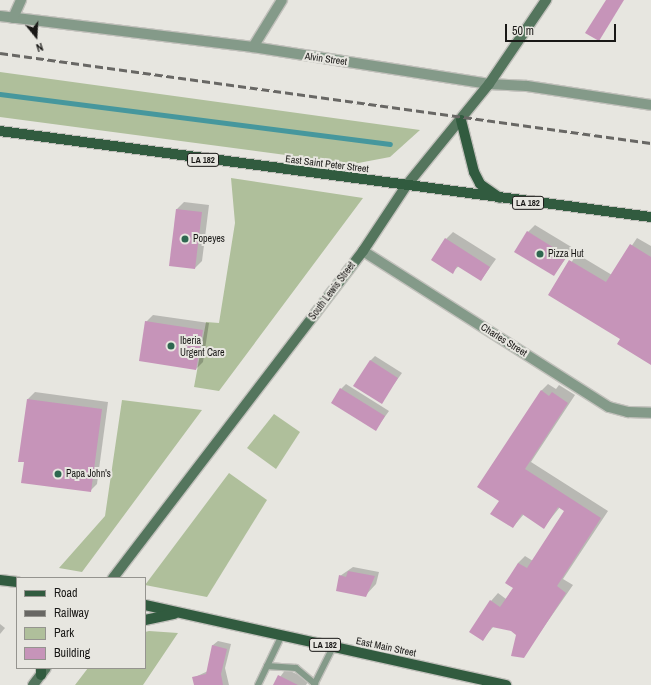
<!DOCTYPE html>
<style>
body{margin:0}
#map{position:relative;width:651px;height:685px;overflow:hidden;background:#e7e6e0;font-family:"Archivo Narrow",sans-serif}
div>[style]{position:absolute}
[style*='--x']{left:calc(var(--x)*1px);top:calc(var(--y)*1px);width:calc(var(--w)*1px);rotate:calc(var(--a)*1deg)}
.green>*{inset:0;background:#afbf9b}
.shadow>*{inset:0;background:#0003}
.stream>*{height:4.5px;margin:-2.25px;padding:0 2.25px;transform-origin:2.25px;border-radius:2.25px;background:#46979d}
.building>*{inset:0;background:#c694b9}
.roads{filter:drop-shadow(1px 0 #c2c1bc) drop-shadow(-1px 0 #c2c1bc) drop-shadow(0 1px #c2c1bc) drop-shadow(0 -1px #c2c1bc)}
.lane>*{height:6px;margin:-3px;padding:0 3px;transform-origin:3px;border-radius:3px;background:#849a89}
.street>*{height:10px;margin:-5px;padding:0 5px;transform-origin:5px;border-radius:5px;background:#849a89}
.secondary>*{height:10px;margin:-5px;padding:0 5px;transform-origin:5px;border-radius:5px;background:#54755d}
.primary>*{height:10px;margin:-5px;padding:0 5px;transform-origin:5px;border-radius:5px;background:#315b3f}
.rail>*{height:3px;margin-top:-1.5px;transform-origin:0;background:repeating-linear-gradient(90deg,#686764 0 8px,transparent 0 12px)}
.dots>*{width:11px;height:11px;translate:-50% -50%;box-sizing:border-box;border:2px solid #e7e6e0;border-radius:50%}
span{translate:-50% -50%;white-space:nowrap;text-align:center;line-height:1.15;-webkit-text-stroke:4px #e7e6e0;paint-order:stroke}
.shield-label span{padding:1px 3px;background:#e7e6e0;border:1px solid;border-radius:3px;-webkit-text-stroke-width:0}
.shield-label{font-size:9px;color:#191816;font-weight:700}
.street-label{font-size:10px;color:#191816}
.poi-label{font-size:10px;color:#191816}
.left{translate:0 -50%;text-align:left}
.legend{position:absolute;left:16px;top:577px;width:130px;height:92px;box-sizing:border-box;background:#e7e6e0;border:1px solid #95948f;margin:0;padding:5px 7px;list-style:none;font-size:12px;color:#191816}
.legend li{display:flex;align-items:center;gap:8px;height:20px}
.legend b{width:20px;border:1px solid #95948f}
.north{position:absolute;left:16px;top:16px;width:40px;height:40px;-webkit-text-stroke:3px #e7e6e0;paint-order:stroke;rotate:162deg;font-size:11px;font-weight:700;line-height:16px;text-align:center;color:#191816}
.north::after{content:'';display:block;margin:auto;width:14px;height:18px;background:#191816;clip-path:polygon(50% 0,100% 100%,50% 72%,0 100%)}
.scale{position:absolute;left:505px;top:24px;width:111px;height:18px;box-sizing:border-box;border:2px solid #191816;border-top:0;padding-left:5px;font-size:12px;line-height:14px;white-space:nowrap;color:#191816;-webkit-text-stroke:3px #e7e6e0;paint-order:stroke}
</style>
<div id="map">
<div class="green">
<div style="clip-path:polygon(0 72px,420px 130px,390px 157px,353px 164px,0 117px)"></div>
<div style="clip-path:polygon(231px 178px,363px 198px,219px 391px,194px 387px,206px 322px,219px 323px,235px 223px)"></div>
<div style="clip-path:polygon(122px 400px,202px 410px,82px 572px,59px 568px,105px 516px)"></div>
<div style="clip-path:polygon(274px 414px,300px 432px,276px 469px,247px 448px)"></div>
<div style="clip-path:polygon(229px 473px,267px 500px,207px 597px,145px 585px)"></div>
<div style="clip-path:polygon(149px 631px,178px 633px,143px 685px,75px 685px,88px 668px,145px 668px,145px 632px)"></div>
</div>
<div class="shadow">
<div style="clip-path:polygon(184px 202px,209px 205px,202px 261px,195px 268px,177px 209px)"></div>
<div style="clip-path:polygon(535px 225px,573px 248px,554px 275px,528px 232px)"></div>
<div style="clip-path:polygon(453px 232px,496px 259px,481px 280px,459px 266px,452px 272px,446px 239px)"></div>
<div style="clip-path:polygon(637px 238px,651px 246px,651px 364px,621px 338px,549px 295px,577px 254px,612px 275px)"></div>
<div style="clip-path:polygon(153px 315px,209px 323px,203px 362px,196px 369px,146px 322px)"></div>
<div style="clip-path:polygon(375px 356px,402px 373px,381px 402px,370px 361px)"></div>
<div style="clip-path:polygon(346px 384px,389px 411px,376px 429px,341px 389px)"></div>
<div style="clip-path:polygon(548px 384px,556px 389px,559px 385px,575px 395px,531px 462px,608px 511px,563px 579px,573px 585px,523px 657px,517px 634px,512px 630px,494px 626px,482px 640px,491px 601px,498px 593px,506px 599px,514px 588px,518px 563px,525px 556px,533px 561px,566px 511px,560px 507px,544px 527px,524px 514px,513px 527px,500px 500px,541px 391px)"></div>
<div style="clip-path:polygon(35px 392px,108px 402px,97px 484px,90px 491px,25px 462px,28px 399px)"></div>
<div style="clip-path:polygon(353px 567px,379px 572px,376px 584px,365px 596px,340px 576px)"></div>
<div style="clip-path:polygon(0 624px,5px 628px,0 634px)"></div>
<div style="clip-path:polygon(218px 641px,231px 644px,225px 668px,229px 685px,195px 685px,193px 678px,208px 671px,213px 645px)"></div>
<div style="clip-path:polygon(286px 669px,309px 680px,306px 685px,274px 685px)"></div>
</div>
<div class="stream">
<div style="--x:0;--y:94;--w:393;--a:7.3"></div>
</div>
<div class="building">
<div style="clip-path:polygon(606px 0,624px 0,599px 41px,585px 33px)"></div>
<div style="clip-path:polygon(176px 209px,202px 212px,195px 269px,169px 266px)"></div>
<div style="clip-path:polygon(527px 231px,567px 256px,554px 276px,514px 252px)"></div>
<div style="clip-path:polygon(445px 238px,490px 267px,481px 281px,457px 266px,453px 274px,431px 260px)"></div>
<div style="clip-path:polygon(630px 244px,651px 257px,651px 365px,617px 344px,620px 339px,548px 295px,569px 260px,606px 282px)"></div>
<div style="clip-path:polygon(145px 321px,203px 330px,196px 370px,139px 361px)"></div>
<div style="clip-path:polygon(370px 360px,398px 378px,382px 404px,353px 386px)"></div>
<div style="clip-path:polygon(340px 388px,385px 416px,376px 431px,331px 403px)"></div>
<div style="clip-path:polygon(541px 390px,549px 396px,552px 392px,568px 403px,525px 469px,601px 518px,557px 586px,566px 593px,524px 658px,511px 656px,516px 635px,511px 631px,492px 627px,483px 641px,469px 632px,490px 600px,500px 607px,513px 588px,505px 583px,518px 563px,527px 568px,564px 511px,558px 507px,544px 529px,522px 514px,513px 528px,490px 514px,499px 501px,477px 487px)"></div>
<div style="clip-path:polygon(27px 399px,102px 409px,91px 492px,21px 483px,24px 462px,18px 462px)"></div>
<div style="clip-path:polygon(348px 571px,375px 576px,366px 597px,336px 591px,339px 575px,346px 577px)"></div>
<div style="clip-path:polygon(212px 645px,227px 649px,221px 674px,223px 685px,194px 685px,192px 677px,206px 674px)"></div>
<div style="clip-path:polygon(278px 675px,298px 685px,273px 685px)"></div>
</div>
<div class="roads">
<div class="lane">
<div style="--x:267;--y:666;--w:29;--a:4"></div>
<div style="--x:296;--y:668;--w:25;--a:40"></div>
<div style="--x:258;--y:685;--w:55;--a:-64.4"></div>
<div style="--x:314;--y:685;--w:42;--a:-63.4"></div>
</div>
<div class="street">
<div style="--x:0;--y:16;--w:255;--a:7"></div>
<div style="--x:253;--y:47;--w:239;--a:8.9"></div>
<div style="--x:489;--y:84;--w:38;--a:3"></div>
<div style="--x:527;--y:86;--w:125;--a:8.7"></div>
<div style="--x:13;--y:18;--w:20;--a:-66"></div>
<div style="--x:253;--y:47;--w:55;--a:-58.3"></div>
<div style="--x:363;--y:251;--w:291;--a:32.4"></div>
<div style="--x:609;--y:407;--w:20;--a:15"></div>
<div style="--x:628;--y:412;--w:23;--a:2"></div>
</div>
<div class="secondary">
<div style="--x:113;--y:578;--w:412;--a:-52.6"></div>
<div style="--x:363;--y:251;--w:78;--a:-56.5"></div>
<div style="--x:406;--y:186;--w:132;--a:-50.9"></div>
<div style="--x:489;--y:84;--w:102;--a:-55.8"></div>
<div style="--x:33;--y:685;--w:21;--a:-53"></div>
</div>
<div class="primary">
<div style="--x:461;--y:120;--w:54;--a:76"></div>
<div style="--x:474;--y:172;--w:13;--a:63"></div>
<div style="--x:480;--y:184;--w:24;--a:35"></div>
<div style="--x:0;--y:131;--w:657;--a:7.53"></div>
<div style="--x:0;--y:580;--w:17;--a:7"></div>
<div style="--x:145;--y:605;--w:370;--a:12.5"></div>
<div style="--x:145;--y:620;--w:30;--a:-12"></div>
<div style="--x:41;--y:675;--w:7;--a:-90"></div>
</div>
</div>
<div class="rail">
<div style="--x:0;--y:53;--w:657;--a:7.87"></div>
</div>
<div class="dots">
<div style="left:185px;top:239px;background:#2e6750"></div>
<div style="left:540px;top:254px;background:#2e6750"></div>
<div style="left:171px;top:346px;background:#2e6750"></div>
<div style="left:58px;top:474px;background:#2e6750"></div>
</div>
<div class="shield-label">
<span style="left:203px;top:160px">LA 182</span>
<span style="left:528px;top:203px">LA 182</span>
<span style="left:325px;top:645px">LA 182</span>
</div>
<div class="street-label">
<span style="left:326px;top:59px;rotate:8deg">Alvin Street</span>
<span style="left:327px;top:164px;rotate:7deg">East Saint Peter Street</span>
<span style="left:332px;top:291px;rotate:-53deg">South Lewis Street</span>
<span style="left:504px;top:340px;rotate:32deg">Charles Street</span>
<span style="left:386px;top:647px;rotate:12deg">East Main Street</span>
</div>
<div class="poi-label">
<span class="left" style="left:193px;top:239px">Popeyes</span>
<span class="left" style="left:548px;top:254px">Pizza Hut</span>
<span class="left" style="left:180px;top:346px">Iberia<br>Urgent Care</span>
<span class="left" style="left:66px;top:474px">Papa John's</span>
</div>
<ul class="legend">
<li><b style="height:5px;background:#315b3f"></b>Road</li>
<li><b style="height:5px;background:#686764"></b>Railway</li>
<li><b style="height:11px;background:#afbf9b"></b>Park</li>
<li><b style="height:11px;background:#c694b9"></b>Building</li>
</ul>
<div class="north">N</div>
<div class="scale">50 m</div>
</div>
